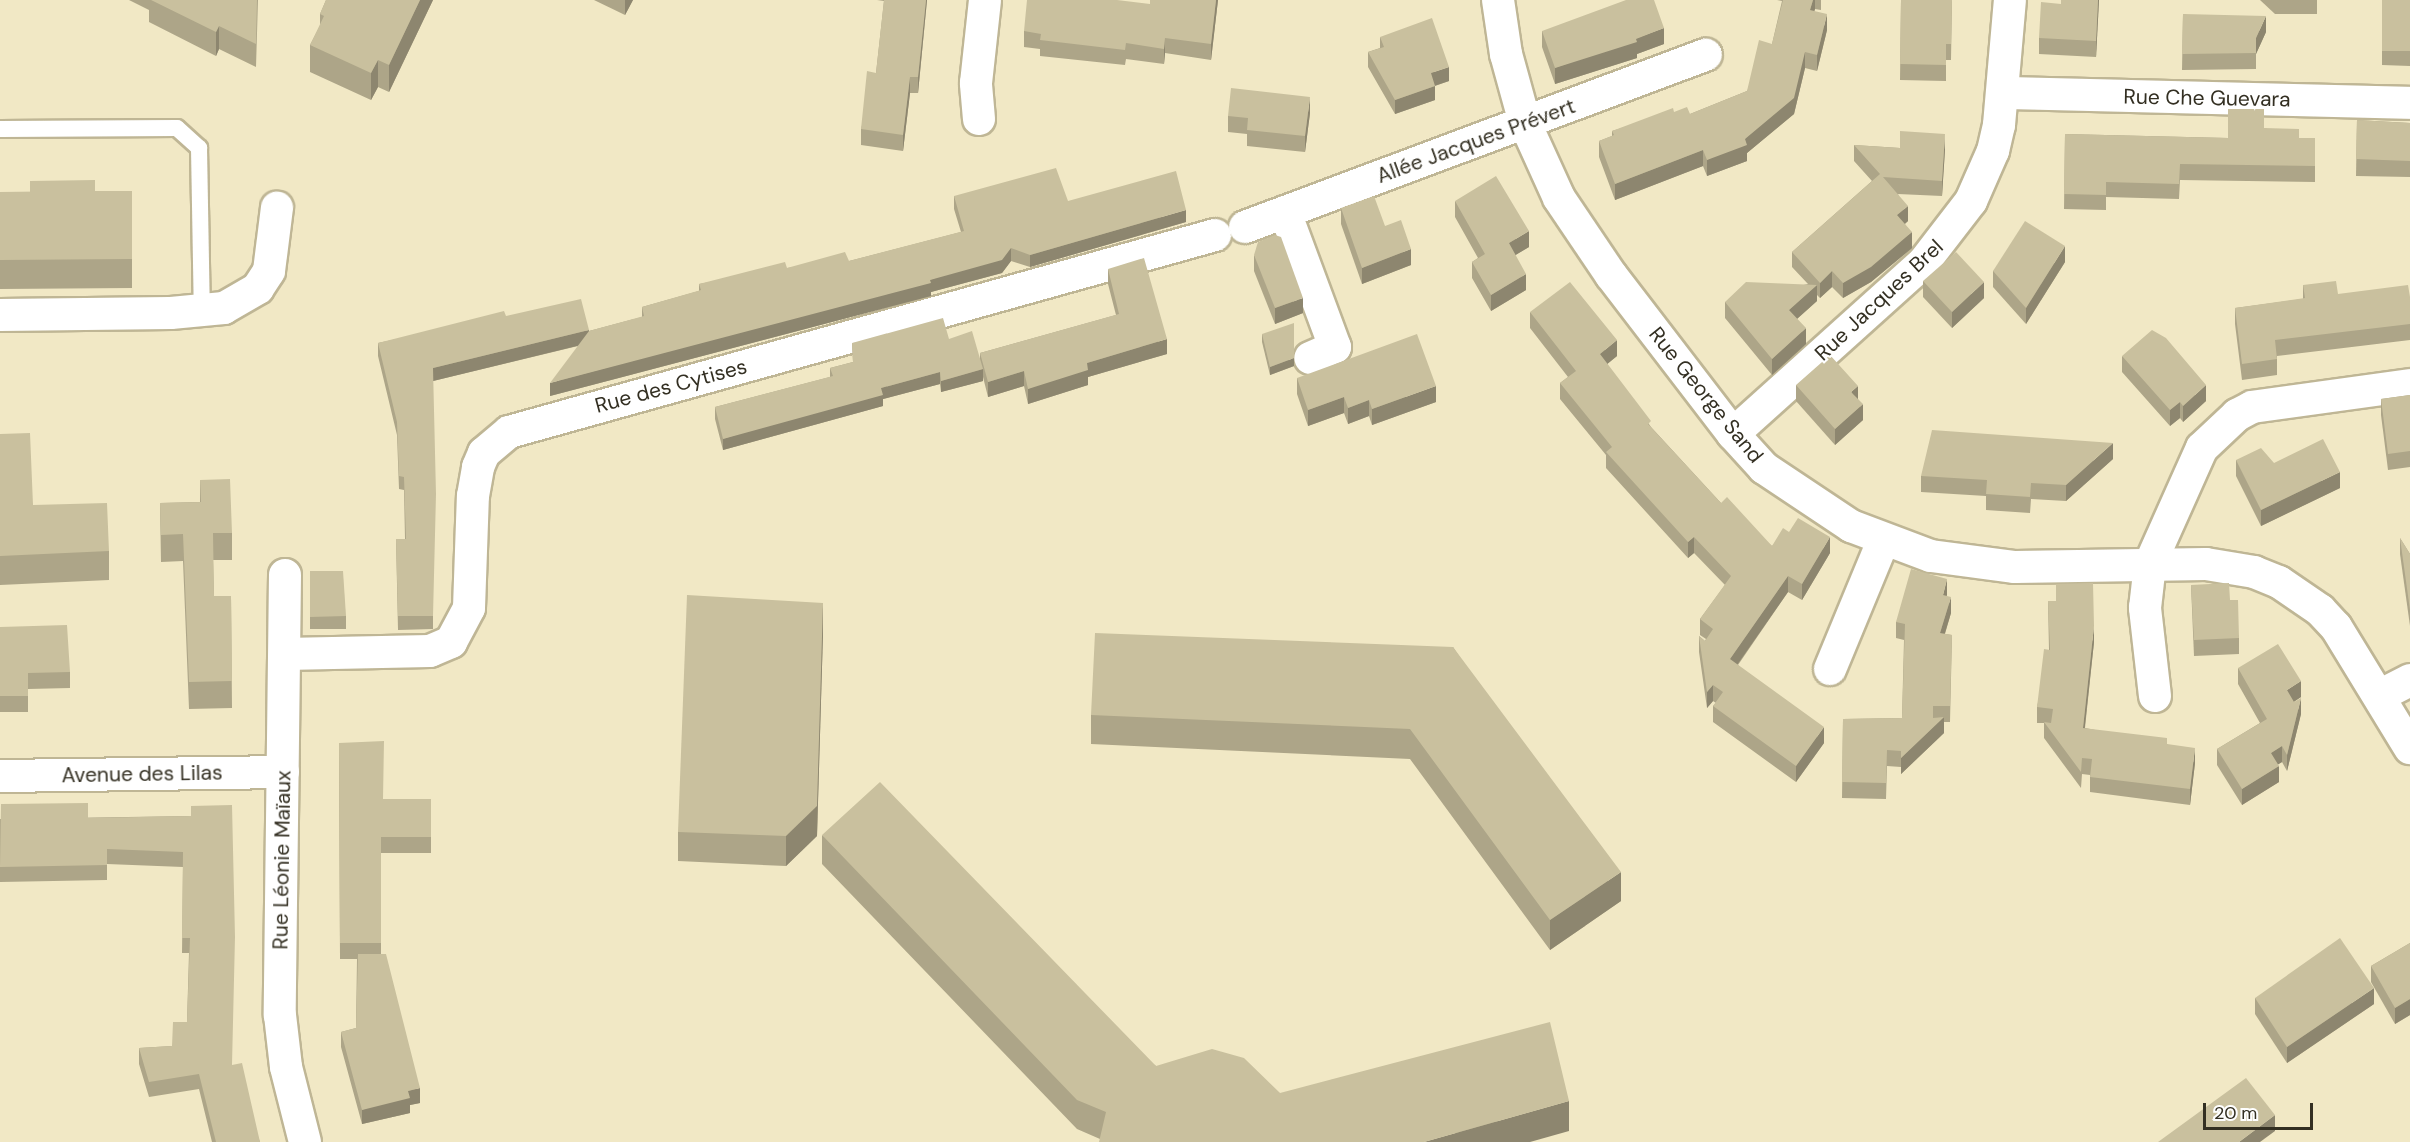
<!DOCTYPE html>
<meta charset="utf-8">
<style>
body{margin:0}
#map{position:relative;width:2410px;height:1142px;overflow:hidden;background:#f1e8c5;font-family:"DM Sans",sans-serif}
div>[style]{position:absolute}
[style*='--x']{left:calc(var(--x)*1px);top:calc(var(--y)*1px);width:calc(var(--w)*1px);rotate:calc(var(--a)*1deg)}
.roads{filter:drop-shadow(2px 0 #bfb695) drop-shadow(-2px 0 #bfb695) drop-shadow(0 2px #bfb695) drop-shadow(0 -2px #bfb695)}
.lane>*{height:16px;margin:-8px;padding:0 8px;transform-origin:8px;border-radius:8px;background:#fff}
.street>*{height:32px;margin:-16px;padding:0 16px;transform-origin:16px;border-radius:16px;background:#fff}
.wall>*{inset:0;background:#ada588}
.shaded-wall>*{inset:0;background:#8d866f}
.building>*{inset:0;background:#c9c09e}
span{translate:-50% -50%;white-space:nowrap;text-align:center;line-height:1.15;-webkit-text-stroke:4.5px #fff;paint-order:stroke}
.street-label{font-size:21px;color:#332f22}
.scale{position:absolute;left:2203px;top:1103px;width:110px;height:27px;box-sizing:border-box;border:3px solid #332f22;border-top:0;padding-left:8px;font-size:18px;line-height:21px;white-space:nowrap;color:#332f22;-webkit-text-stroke:4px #fff;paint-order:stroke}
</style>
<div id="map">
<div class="roads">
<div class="lane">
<div style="--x:0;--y:129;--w:177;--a:-0.3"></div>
<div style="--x:177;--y:128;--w:30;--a:42"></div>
<div style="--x:199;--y:148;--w:164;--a:89"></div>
</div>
<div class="street">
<div style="--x:1498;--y:0;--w:55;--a:81.6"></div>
<div style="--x:1506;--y:54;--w:72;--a:74.6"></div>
<div style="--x:1525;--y:123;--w:82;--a:65.6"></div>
<div style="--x:1559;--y:198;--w:93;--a:56"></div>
<div style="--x:1611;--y:275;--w:200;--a:52.5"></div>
<div style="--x:1733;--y:434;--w:46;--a:47.6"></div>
<div style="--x:1764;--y:468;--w:105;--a:33.7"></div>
<div style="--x:1851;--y:526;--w:85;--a:20.6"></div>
<div style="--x:1931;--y:556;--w:85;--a:7.5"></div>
<div style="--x:2015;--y:567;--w:191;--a:-0.9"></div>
<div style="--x:2206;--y:564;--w:49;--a:9.5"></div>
<div style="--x:2254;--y:572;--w:27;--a:22"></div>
<div style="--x:2279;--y:582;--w:50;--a:34.3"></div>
<div style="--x:2320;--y:610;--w:23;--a:47"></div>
<div style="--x:2336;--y:627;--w:142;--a:58.6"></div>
<div style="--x:2004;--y:93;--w:406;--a:1.4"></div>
<div style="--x:979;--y:119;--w:36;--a:-95"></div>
<div style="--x:976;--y:83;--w:83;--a:-83.8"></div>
<div style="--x:1285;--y:212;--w:144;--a:69.7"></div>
<div style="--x:1335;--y:347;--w:27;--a:156"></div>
<div style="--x:1245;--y:227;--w:492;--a:-20.5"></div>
<div style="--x:0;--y:315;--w:171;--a:-0.7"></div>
<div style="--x:171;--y:313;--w:53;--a:-5.4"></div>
<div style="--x:224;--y:308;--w:39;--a:-30"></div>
<div style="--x:258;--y:288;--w:20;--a:-57"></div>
<div style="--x:269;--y:271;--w:64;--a:-82.8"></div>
<div style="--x:1733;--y:434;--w:257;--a:-42"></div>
<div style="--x:1924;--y:262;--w:77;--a:-52.4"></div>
<div style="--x:1971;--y:201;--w:55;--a:-66.3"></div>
<div style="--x:1993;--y:151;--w:27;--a:-77"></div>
<div style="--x:1999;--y:125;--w:125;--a:-85"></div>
<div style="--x:285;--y:575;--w:440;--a:90.7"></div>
<div style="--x:280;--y:1015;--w:52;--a:83.4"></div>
<div style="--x:286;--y:1067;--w:77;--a:75.8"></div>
<div style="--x:285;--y:654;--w:145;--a:-1.2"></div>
<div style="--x:430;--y:651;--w:23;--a:-23"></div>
<div style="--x:451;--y:642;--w:38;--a:-62"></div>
<div style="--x:469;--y:608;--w:112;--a:-88"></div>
<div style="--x:473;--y:496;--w:29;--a:-80"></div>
<div style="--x:478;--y:467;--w:15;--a:-67"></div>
<div style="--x:484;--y:453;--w:33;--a:-40"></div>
<div style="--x:509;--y:432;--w:733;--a:-15.59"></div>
<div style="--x:1830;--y:669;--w:139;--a:-67.5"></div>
<div style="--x:2155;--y:696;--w:89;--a:-96.5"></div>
<div style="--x:2145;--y:608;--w:44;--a:-83.5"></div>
<div style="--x:2150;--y:564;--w:127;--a:-65.9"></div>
<div style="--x:2202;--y:448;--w:48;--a:-43.3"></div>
<div style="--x:2237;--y:415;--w:17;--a:-28"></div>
<div style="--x:2252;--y:407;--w:160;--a:-7.9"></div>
<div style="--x:2379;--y:696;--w:35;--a:-27"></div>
<div style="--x:0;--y:776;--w:283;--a:-0.8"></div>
</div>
</div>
<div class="wall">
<div style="clip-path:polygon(129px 0,258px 0,256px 67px,219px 49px,216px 56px,149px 22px,149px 10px)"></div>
<div style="clip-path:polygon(326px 0,433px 0,389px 92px,378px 87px,371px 100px,310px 72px,310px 45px,320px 26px,320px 14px)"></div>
<div style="clip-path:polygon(594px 0,633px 0,625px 15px)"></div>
<div style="clip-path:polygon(877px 0,927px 0,918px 93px,910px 93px,903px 151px,861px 145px,861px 129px,876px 73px,884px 1px)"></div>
<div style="clip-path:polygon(1150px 0,1218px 0,1211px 60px,1165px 53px,1164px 64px,1126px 59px,1125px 65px,1040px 56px,1040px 49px,1024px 47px,1024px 31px,1150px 4px)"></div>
<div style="clip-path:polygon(1777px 0,1821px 0,1821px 10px,1815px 9px,1814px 11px,1827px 30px,1817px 71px,1805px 68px,1794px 114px,1747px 153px,1747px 161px,1707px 176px,1703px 166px,1615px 200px,1599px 157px,1599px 141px,1612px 136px,1612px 131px,1674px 112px,1690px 114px,1747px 91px,1772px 44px,1782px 1px)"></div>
<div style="clip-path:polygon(1901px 0,1952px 0,1951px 60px,1946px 60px,1946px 81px,1900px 80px)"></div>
<div style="clip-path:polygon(2099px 0,2096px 57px,2039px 54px,2039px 38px,2061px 4px)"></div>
<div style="clip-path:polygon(2260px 0,2317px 0,2317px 14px,2275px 14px)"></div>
<div style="clip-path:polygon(2382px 0,2410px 0,2410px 66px,2382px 65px)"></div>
<div style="clip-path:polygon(2183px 14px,2266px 32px,2256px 54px,2256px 69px,2182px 70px)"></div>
<div style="clip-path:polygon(1542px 31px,1664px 44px,1637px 54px,1637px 58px,1555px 84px,1542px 47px)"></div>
<div style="clip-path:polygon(1380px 37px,1449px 81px,1435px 86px,1435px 100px,1395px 114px,1368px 67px,1368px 52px,1380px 48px)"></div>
<div style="clip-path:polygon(1310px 113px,1305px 152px,1247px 146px,1247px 134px,1228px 132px,1228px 116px)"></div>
<div style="clip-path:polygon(2357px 120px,2410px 123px,2410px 177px,2356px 176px)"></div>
<div style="clip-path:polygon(2264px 128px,2299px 138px,2315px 138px,2315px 182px,2180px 180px,2179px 199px,2106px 197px,2106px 210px,2064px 209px,2065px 134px,2228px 138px)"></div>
<div style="clip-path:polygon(1854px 145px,1900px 148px,1945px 149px,1942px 196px,1898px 194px,1908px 221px,1905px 224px,1912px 248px,1871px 282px,1843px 298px,1832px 287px,1820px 298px,1817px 295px,1817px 301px,1797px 319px,1806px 344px,1772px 375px,1725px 318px,1725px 302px,1808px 284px,1792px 267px,1792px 252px,1872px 181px,1854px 161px)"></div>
<div style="clip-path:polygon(132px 191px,132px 288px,0 289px,0 192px)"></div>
<div style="clip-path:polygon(954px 196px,1068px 201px,1186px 222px,1030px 267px,1011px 261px,1002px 273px,931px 292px,931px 296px,550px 396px,578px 346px,433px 381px,433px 629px,398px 630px,396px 539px,405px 539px,404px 490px,399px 489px,397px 435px,378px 356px,378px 343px,506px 316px,589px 331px,642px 317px,642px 307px,699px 291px,699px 284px,787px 268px,849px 261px,961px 232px,954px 209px)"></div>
<div style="clip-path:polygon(1455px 201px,1529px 247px,1515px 255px,1526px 290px,1491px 311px,1472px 278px,1472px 262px,1478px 258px,1455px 217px)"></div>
<div style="clip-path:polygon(1341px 208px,1385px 226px,1411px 265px,1362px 284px,1341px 224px)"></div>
<div style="clip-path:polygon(1254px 255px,1303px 313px,1275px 324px,1254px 271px)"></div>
<div style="clip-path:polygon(2065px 262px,2026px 324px,1993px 287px,1993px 271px)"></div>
<div style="clip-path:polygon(1108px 269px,1167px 354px,1088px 377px,1088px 385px,1028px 404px,1024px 386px,988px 397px,983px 377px,983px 381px,941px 392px,940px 384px,883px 399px,883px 406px,723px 450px,715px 419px,715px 407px,830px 377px,830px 368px,853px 362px,852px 343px,949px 339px,980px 361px,980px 353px,1116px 315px,1108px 284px)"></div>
<div style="clip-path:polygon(1923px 281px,1984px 298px,1952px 328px,1923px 297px)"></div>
<div style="clip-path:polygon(2303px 285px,2338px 294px,2410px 297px,2410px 340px,2277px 356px,2277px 375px,2242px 380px,2235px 324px,2235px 308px,2303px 299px)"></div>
<div style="clip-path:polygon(1530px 312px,1617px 356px,1607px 364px,1651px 427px,1721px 503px,1772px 546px,1789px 532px,1830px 553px,1802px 600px,1788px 592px,1738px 665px,1824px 743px,1796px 782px,1713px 722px,1713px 706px,1716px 703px,1713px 701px,1707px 708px,1699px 652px,1699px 636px,1705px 641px,1706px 639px,1700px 635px,1700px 619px,1725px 585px,1694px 553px,1688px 558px,1606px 468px,1606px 455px,1560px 399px,1560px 383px,1568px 377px,1530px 328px)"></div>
<div style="clip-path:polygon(1262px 334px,1294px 366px,1270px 375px,1262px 342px)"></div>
<div style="clip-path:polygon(2122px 356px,2206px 401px,2183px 422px,2180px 418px,2170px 426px,2122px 372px)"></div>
<div style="clip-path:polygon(1297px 378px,1436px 402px,1372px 425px,1369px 416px,1348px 424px,1344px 413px,1308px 426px,1297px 394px)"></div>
<div style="clip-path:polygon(1796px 385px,1858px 399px,1863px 420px,1835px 445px,1796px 401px)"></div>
<div style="clip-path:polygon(2410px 395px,2410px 467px,2388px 470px,2381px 415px,2381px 399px)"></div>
<div style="clip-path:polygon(0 434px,33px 505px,109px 551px,109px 580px,0 585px)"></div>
<div style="clip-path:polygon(2113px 459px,2066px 501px,2031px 499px,2030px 513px,1986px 510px,1986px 496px,1921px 492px,1921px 476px)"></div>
<div style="clip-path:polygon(2236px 460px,2274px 463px,2340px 488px,2261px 526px,2236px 476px)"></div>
<div style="clip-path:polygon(200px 480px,232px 533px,232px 560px,213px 560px,214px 596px,231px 596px,232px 708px,189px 709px,183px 561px,161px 562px,160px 503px,200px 502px)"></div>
<div style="clip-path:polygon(2400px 538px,2410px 554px,2410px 626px,2400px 554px)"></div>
<div style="clip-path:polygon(310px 571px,346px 616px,346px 629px,310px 629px)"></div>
<div style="clip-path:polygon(2191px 585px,2230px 600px,2239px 638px,2239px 654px,2194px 656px)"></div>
<div style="clip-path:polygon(1947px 596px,1951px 613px,1945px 634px,1952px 635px,1950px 722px,1944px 722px,1944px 733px,1901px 774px,1901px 767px,1887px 766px,1886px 799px,1842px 798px,1843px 719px,1902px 718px,1904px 640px,1896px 638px,1896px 622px)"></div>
<div style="clip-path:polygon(2048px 601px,2094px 642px,2085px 728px,2167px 744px,2195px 763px,2190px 805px,2090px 792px,2090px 775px,2082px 774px,2081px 788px,2044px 738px,2044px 723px,2037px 723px,2037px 707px,2049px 650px)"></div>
<div style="clip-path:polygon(0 627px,70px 672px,70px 688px,28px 689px,28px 712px,0 712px)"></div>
<div style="clip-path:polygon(823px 633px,817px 836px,786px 866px,678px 861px,678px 832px)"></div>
<div style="clip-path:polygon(1453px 647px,1621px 901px,1550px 950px,1410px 759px,1091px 744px,1091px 715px)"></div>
<div style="clip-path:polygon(2238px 668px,2301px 697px,2294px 702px,2301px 714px,2287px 771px,2282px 762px,2278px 764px,2279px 782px,2242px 805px,2217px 765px,2217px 749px,2260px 723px,2238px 684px)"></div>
<div style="clip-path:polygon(339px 743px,383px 799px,431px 799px,431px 853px,381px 853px,381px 954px,420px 1103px,410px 1105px,410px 1113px,362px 1124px,341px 1047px,341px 1032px,356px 1028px,357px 959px,340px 959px)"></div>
<div style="clip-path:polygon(191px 816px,232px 1065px,260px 1142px,212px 1142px,199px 1089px,149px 1097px,139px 1064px,139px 1048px,172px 1046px,187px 1022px,189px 953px,182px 953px,183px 867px,107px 864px,107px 880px,0 882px,0 819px)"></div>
<div style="clip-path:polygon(822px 835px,1156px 1066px,1280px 1093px,1569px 1131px,1100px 1139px,1077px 1129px,822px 864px)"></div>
<div style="clip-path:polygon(2410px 943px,2410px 1015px,2395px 1024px,2371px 982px,2371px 966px)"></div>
<div style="clip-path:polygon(2255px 998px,2374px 1004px,2287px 1063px,2255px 1014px)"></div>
</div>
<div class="shaded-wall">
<div style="clip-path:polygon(420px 0,433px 0,389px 92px,389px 65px)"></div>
<div style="clip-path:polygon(625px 0,633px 0,625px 15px)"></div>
<div style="clip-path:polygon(926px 0,927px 0,918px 93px,918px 77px)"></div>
<div style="clip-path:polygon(1216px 0,1218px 0,1211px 60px,1211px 44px)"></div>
<div style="clip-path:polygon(1813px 0,1815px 0,1815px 9px,1810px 26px,1810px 10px)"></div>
<div style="clip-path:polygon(2098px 0,2099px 0,2096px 57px,2096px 41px)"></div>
<div style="clip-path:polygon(1827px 14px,1827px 30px,1817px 71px,1817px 55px)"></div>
<div style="clip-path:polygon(2266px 16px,2266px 32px,2256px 54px,2256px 69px,2256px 38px)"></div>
<div style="clip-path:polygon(219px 26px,219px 49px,216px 56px,216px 32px)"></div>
<div style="clip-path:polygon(1664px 28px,1664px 44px,1637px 54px,1637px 58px,1555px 84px,1555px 68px)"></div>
<div style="clip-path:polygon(1165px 38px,1165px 53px,1164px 64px,1164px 49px)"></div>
<div style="clip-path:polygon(1805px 52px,1805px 68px,1794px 114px,1747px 153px,1747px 161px,1707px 176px,1707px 160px,1745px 139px)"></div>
<div style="clip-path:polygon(378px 60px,378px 87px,371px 100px,371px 73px)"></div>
<div style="clip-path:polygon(1449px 67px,1449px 81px,1431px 87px,1431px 73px)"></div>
<div style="clip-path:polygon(910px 77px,910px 93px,903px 151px,903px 135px)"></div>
<div style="clip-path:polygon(1435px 86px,1435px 100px,1395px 114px,1395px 100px)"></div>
<div style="clip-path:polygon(1310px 97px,1310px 113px,1305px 152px,1305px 136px)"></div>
<div style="clip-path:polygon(1945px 134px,1945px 149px,1942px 196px,1942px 181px)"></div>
<div style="clip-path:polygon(1703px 150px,1703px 166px,1615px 200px,1615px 184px)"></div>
<div style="clip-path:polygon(1908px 206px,1908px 221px,1897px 230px,1897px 215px)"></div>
<div style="clip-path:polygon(1186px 210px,1186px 222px,1030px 267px,1030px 255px)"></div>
<div style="clip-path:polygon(1529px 231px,1529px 247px,1509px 259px,1509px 243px)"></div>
<div style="clip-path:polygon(1912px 232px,1912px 248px,1871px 282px,1843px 298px,1843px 283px)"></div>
<div style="clip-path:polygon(2065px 246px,2065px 262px,2026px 324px,2026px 308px)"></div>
<div style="clip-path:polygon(1011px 248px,1011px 261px,1002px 273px,931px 292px,931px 296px,550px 396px,550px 383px,930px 280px)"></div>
<div style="clip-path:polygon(1411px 249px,1411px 265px,1362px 284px,1362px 268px)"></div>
<div style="clip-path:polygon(1832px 271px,1832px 287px,1820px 298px,1820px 283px)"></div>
<div style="clip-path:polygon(1526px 274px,1526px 290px,1491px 311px,1491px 295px)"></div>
<div style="clip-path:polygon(1984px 282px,1984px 298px,1952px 328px,1952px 312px)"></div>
<div style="clip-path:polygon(1817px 285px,1817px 301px,1789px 326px,1789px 310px)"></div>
<div style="clip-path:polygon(1303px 298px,1303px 313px,1275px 324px,1275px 308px)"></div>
<div style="clip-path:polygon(1806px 328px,1806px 344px,1772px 375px,1772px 359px)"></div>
<div style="clip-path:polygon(589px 330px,589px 343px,433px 381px,433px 368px)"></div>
<div style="clip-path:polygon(1167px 339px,1167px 354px,1088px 377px,1088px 385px,1028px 404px,1028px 389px,1087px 363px)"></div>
<div style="clip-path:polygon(1617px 340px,1617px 356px,1600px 370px,1600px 354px)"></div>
<div style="clip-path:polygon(1294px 358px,1294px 366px,1270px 375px,1270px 367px)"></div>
<div style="clip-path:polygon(983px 369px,983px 381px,941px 392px,941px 381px)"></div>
<div style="clip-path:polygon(1024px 371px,1024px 386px,988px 397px,988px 382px)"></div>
<div style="clip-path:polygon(940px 372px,940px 384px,883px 399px,883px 406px,723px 450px,723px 439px,881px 388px)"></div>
<div style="clip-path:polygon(2206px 385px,2206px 401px,2183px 422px,2183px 406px)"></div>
<div style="clip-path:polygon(1436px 386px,1436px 402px,1372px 425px,1372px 409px)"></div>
<div style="clip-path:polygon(1858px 386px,1858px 402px,1851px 392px)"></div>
<div style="clip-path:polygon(1344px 397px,1344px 413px,1308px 426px,1308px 410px)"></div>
<div style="clip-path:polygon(1369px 400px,1369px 416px,1348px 424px,1348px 408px)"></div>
<div style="clip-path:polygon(2180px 402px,2180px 418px,2170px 426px,2170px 410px)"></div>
<div style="clip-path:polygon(1863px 404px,1863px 420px,1835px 445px,1835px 429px)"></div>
<div style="clip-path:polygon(2113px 443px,2113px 459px,2066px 501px,2066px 485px)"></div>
<div style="clip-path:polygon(2340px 472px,2340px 488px,2261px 526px,2261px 510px)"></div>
<div style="clip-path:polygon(1694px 537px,1694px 553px,1688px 558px,1688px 542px)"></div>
<div style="clip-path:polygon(1830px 537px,1830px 553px,1802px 600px,1802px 584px)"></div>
<div style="clip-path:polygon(1788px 576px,1788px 592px,1730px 675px,1730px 659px)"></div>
<div style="clip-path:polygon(1947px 579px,1947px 595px,1943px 611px,1943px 595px)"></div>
<div style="clip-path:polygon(1951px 597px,1951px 613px,1940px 649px,1940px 633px)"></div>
<div style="clip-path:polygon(823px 603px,823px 633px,817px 836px,786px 866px,786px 836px)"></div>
<div style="clip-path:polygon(2094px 626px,2094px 642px,2083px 743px,2083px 728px)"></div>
<div style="clip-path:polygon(2301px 681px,2301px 697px,2287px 706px,2287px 690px)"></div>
<div style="clip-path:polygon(1713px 685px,1713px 701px,1707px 708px,1707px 692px)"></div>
<div style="clip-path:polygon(2301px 698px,2301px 714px,2287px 771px,2287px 755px)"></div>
<div style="clip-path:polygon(1944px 717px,1944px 733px,1901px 774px,1901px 758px)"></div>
<div style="clip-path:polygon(1824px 727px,1824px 743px,1796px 782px,1796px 766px)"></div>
<div style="clip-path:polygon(2282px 746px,2282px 762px,2271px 769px,2271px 753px)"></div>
<div style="clip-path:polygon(2195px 748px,2195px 763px,2190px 805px,2190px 789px)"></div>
<div style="clip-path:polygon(2279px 766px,2279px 782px,2242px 805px,2242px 789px)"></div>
<div style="clip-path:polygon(1621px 872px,1621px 901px,1550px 950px,1550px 920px)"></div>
<div style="clip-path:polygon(2374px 988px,2374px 1004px,2287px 1063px,2287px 1047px)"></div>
<div style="clip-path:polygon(2410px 999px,2410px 1015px,2395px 1024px,2395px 1008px)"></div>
<div style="clip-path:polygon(420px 1088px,420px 1103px,410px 1105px,410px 1113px,362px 1124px,362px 1110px,408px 1091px)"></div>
<div style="clip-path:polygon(1569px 1101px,1569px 1131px,1530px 1142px,1424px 1142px)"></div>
<div style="clip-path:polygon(2275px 1115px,2275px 1131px,2260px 1142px,2239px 1142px)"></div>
</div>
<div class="building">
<div style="clip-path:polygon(151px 0,257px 0,256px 44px,219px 26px,216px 32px)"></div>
<div style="clip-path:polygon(326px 0,420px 0,389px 65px,378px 60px,371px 73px,310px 45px,324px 16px,320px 14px)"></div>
<div style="clip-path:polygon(884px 0,926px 0,918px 77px,910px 77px,903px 135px,861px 129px,867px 71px,876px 73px)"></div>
<div style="clip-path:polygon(1027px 0,1117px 0,1150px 4px,1150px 0,1216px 0,1211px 44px,1165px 38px,1164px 49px,1126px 43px,1125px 50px,1040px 40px,1041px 34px,1024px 31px)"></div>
<div style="clip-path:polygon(1626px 0,1654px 0,1664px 28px,1636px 39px,1637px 42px,1555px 68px,1542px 31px)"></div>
<div style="clip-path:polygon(1783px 0,1813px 0,1810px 10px,1827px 14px,1817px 55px,1805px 52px,1794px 98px,1745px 139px,1747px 145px,1707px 160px,1703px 150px,1615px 184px,1599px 141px,1614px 135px,1612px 131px,1673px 108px,1674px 112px,1687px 107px,1690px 114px,1747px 91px,1759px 40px,1772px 44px)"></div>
<div style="clip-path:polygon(1901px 0,1952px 0,1951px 44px,1946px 44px,1946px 65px,1900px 64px)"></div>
<div style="clip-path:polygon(2061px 0,2098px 0,2096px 41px,2039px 38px,2041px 2px,2061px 4px)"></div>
<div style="clip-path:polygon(2382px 0,2410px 0,2410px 51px,2382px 51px)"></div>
<div style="clip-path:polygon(2183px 14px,2266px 16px,2256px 38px,2256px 53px,2182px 54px)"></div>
<div style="clip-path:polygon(1432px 18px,1449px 67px,1431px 73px,1435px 86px,1395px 100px,1368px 52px,1384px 47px,1380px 37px)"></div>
<div style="clip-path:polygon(1231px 88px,1310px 97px,1305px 136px,1247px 130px,1248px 118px,1228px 116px)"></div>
<div style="clip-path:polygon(2228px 109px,2264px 109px,2264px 128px,2299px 129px,2299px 138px,2315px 138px,2315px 166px,2180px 164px,2179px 184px,2106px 182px,2106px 195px,2064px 194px,2065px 134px,2228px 138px)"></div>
<div style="clip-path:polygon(2357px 120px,2410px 123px,2410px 161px,2356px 159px)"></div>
<div style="clip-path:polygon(1900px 131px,1945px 134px,1942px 181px,1883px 177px,1908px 206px,1897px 215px,1912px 232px,1871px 267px,1843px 283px,1832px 271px,1820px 283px,1792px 252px,1880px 174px,1854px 145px,1900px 148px)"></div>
<div style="clip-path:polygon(1056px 168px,1068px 201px,1176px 171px,1186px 210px,1030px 255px,1011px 248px,1002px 260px,930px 280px,931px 283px,550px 383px,589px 331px,644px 316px,642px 307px,701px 290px,699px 284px,785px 262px,787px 268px,845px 252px,849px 261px,964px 231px,954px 196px)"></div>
<div style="clip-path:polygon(1496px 176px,1529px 231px,1509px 243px,1526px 274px,1491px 295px,1472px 262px,1485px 254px,1455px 201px)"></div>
<div style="clip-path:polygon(95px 180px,95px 191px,132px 191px,132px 259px,0 260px,0 192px,30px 192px,30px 181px)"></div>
<div style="clip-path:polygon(1374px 196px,1385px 226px,1401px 220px,1411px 249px,1362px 268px,1341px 208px)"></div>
<div style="clip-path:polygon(2025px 221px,2065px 246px,2026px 308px,1993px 271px)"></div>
<div style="clip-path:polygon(1275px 235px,1281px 237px,1303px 298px,1275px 308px,1254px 255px,1258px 242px)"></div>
<div style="clip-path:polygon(1956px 252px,1984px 282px,1952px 312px,1923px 281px)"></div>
<div style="clip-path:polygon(1144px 258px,1167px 339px,1087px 363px,1088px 370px,1028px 389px,1024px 371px,988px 382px,980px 353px,1119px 314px,1108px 269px)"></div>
<div style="clip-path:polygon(2336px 281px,2338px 294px,2408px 285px,2410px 297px,2410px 324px,2275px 340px,2277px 359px,2242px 364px,2235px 308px,2305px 298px,2303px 285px)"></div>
<div style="clip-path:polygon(1570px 282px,1617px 340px,1600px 354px,1651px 421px,1648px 424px,1721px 503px,1727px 497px,1772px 546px,1783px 528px,1789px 532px,1798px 518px,1830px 537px,1802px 584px,1788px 576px,1730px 659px,1824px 727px,1796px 766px,1713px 706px,1723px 692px,1713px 685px,1707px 692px,1699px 636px,1705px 641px,1713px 629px,1700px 619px,1731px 576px,1694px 537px,1688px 542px,1606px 452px,1612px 447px,1560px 383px,1576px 371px,1530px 312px)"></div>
<div style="clip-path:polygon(1746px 282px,1817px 285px,1789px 310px,1806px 328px,1772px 359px,1725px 302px)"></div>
<div style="clip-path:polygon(581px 299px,589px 330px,433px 368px,436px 494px,433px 616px,398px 616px,396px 539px,406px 539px,404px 477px,399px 476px,397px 422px,378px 343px,504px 311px,506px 316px)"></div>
<div style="clip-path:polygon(943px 318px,949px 339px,972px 331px,983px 369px,941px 381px,940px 372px,881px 388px,883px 395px,723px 439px,715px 407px,833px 376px,830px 368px,853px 362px,852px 343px)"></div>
<div style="clip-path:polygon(1294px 323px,1294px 358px,1270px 367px,1262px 334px)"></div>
<div style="clip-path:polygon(2152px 330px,2166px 338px,2206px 385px,2183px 406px,2180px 402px,2170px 410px,2122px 356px)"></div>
<div style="clip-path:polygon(1417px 334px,1436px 386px,1372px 409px,1369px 400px,1348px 408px,1344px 397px,1308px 410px,1297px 378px)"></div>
<div style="clip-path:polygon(1830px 355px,1858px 386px,1851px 392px,1863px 404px,1835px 429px,1796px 385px)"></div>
<div style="clip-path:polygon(2410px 395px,2410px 451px,2388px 454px,2381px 399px)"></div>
<div style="clip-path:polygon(1932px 430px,2113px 443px,2066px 485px,2031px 483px,2030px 497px,1986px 494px,1987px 480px,1921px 476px)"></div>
<div style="clip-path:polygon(30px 433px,33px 505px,107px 503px,109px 551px,0 556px,0 434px)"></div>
<div style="clip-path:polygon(2323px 439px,2340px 472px,2261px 510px,2236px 460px,2261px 448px,2274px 463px)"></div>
<div style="clip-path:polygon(230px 479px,232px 533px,213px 533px,214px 596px,231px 596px,232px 681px,189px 682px,183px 534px,161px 535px,160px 503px,201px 502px,200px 480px)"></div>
<div style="clip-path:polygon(2400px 538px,2410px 554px,2410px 610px)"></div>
<div style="clip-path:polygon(1911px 569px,1947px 579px,1943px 595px,1951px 597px,1940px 633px,1952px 635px,1950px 706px,1933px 706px,1933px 718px,1944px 717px,1901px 758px,1901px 751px,1887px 750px,1886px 783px,1842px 782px,1843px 719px,1902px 718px,1905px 624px,1896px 622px)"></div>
<div style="clip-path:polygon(310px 571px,343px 571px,346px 616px,310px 617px)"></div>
<div style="clip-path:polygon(2093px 583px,2094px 626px,2083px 728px,2167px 738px,2167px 744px,2195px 748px,2190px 789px,2090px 777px,2092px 759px,2082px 758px,2081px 772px,2044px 722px,2051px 723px,2053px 709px,2037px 707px,2044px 649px,2050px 650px,2048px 601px,2056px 601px,2056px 584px)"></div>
<div style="clip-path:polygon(2229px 583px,2230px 600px,2238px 600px,2239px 638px,2194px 640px,2191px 585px)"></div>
<div style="clip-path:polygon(687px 595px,823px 603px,817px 806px,786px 836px,678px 832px)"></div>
<div style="clip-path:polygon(67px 625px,70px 672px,28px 673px,28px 696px,0 696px,0 627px)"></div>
<div style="clip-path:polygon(1095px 633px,1453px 647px,1621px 872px,1550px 920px,1410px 729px,1091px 715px)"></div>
<div style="clip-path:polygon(2278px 644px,2301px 681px,2287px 690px,2294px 702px,2301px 698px,2287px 755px,2282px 746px,2271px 753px,2279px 766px,2242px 789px,2217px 749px,2267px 719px,2238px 668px)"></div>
<div style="clip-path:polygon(384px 741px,383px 799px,431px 799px,431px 837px,381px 837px,381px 943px,340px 943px,339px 743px)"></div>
<div style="clip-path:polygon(880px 782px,1156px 1066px,1212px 1049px,1244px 1058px,1280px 1093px,1550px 1022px,1569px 1101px,1424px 1142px,1099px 1142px,1106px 1112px,1077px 1100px,822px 835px)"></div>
<div style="clip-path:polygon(88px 803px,88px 818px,191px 816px,191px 806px,232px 805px,235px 937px,232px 1065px,242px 1063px,260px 1142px,216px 1142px,199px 1074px,149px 1082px,139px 1048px,172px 1046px,173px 1022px,187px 1022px,190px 938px,182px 938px,183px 852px,107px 849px,107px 865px,0 867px,1px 804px)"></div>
<div style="clip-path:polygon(2340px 938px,2374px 988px,2287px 1047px,2255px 998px)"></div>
<div style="clip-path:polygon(2410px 943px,2410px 999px,2395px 1008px,2371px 966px)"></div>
<div style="clip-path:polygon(358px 954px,386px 954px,420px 1088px,408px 1091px,410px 1098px,362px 1110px,341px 1032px,356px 1028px)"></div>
<div style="clip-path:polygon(2246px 1078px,2275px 1115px,2239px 1142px,2158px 1142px)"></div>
</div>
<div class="street-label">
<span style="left:2207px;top:98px;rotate:1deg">Rue Che Guevara</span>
<span style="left:1476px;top:141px;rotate:-20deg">Allée Jacques Prévert</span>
<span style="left:1879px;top:300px;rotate:-43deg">Rue Jacques Brel</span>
<span style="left:671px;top:386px;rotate:-15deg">Rue des Cytises</span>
<span style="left:1706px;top:395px;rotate:51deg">Rue George Sand</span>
<span style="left:142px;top:774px;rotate:-1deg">Avenue des Lilas</span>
<span style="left:282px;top:860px;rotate:-89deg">Rue Léonie Maïaux</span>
</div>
<div class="scale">20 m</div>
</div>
